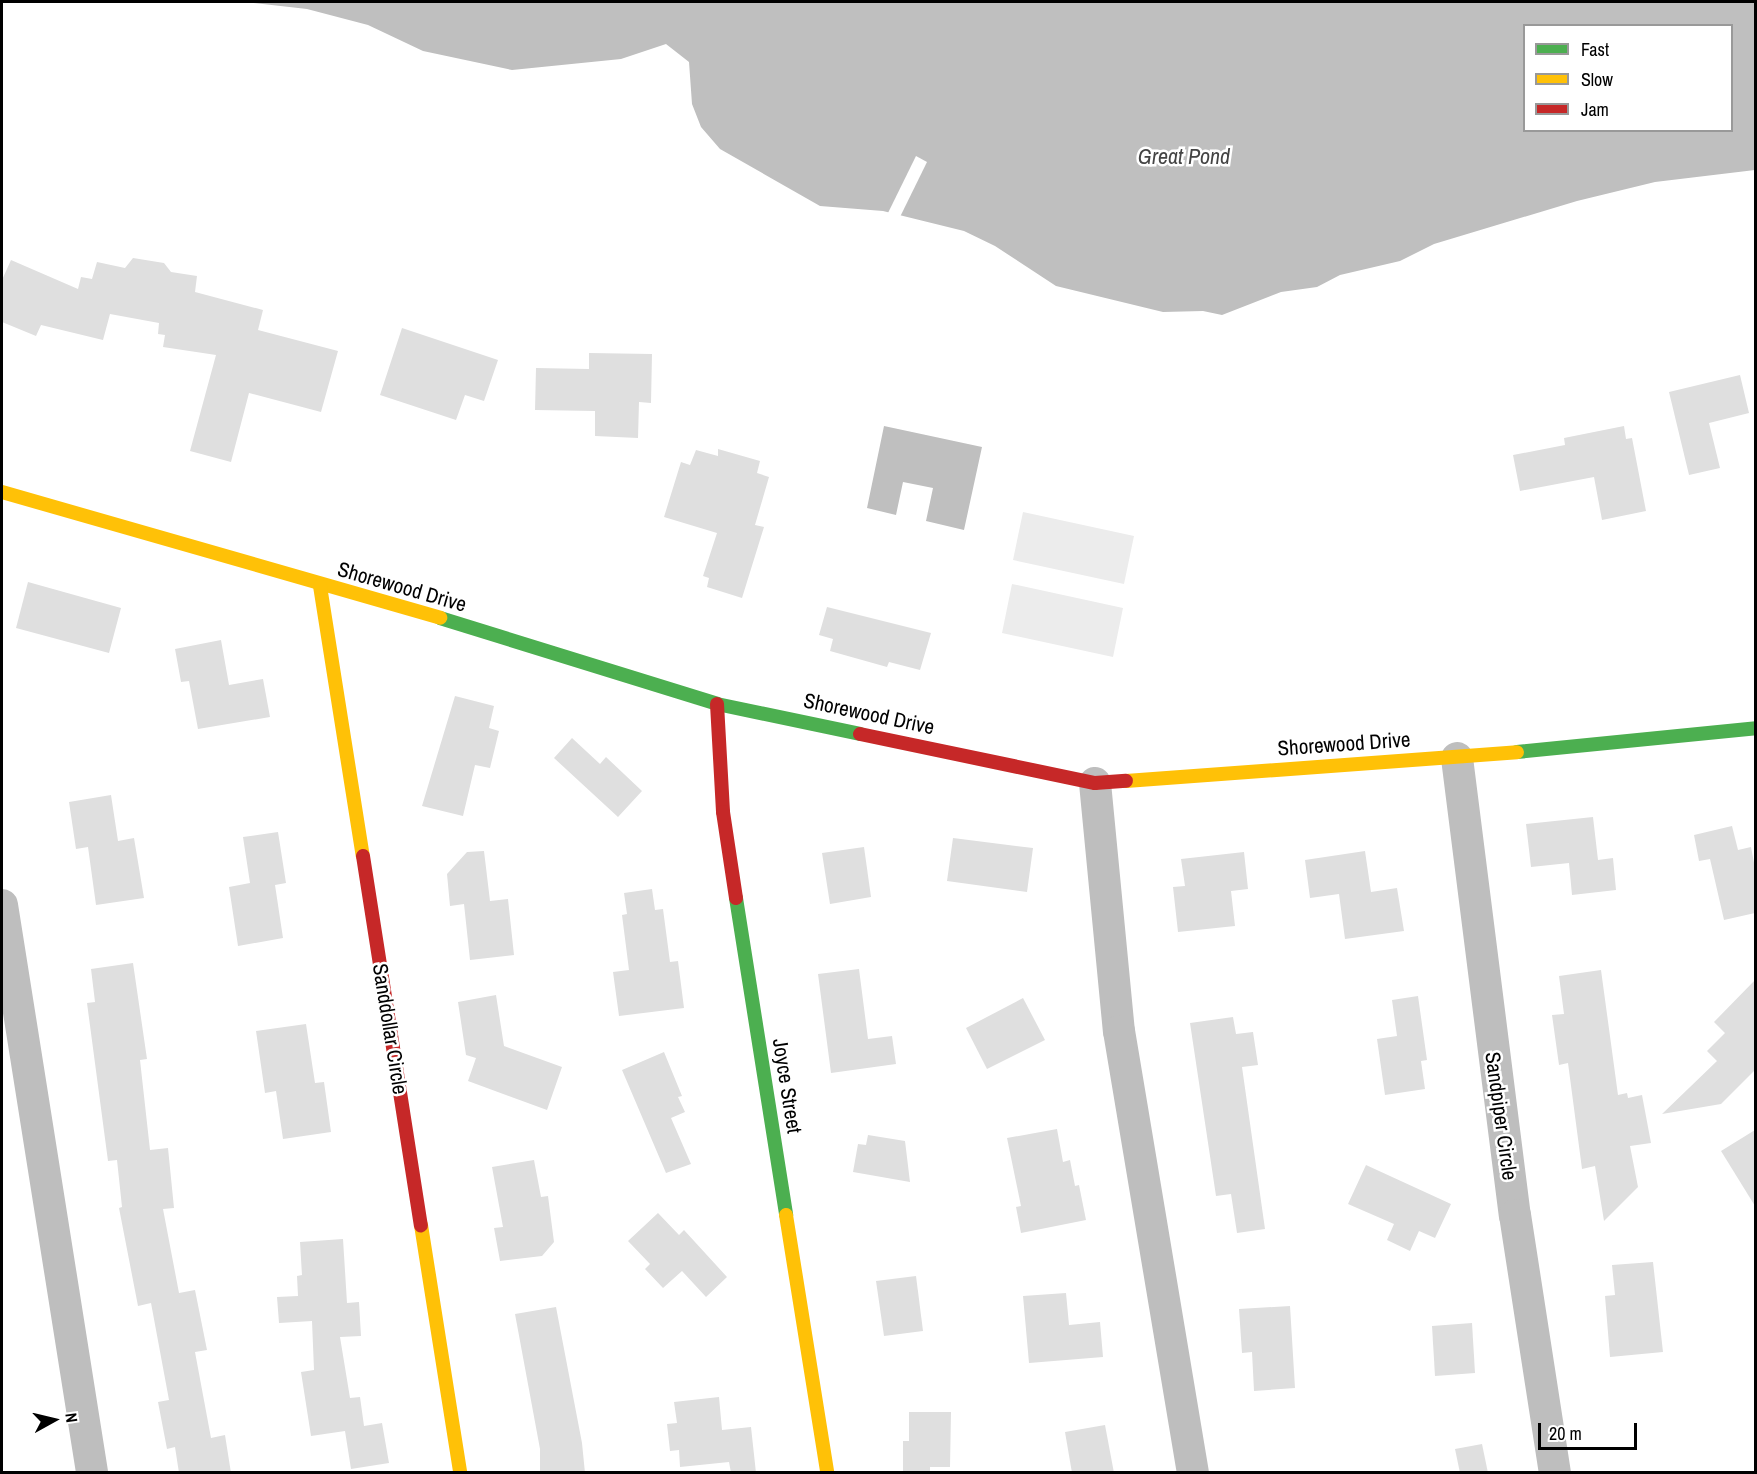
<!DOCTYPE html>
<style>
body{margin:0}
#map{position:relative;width:1757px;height:1474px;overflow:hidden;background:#fff;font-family:"Archivo Narrow",sans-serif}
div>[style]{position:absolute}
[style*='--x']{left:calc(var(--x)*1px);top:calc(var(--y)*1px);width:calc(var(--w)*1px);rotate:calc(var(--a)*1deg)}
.green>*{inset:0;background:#ececec}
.water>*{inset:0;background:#bfbfbf}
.pier>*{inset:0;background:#fff}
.building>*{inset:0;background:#dfdfdf}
.street>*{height:32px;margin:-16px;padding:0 16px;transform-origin:16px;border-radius:16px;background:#bebebe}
.fast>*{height:14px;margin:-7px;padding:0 7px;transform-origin:7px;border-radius:7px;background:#4caf50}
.slow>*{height:14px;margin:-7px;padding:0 7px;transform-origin:7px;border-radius:7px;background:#ffc107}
.jam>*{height:14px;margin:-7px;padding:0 7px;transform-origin:7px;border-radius:7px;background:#c62828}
span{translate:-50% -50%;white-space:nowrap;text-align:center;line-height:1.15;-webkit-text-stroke:5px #fff;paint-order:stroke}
.street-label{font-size:21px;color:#000}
.water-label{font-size:22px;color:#444;font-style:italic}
.frame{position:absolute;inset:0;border:3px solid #000;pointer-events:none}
.legend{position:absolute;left:1523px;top:24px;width:210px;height:108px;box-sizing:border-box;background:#fff;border:2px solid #999;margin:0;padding:8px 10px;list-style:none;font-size:18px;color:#000}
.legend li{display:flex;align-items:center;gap:12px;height:30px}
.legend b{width:30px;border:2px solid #999}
.north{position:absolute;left:24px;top:1390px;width:60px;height:60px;-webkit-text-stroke:4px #fff;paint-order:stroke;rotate:82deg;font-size:16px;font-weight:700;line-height:24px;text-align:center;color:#000}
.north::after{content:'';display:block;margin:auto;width:21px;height:27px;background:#000;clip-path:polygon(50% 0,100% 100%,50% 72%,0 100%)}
.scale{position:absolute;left:1538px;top:1423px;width:99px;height:27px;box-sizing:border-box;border:3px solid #000;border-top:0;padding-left:8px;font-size:18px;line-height:21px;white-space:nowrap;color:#000;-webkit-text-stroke:4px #fff;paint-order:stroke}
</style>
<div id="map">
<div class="green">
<div style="clip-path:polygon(1023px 512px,1134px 536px,1124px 584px,1013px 560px)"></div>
<div style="clip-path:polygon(1012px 584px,1123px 608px,1113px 657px,1002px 633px)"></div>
</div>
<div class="water">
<div style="clip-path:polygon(evenodd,244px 2px,1755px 2px,1755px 170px,1655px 182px,1577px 201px,1434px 244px,1400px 261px,1340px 275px,1317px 287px,1281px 292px,1222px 315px,1203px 311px,1163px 312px,1056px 286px,995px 246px,964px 231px,883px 211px,820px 206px,720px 149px,701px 127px,692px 104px,689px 62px,666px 44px,621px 59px,512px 70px,423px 51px,368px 25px,307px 9px,244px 2px,1524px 26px,1732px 26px,1732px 130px,1524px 130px,1524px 26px)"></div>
<div style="clip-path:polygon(884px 426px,982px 447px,964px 530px,926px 521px,933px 488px,903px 482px,896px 515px,867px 508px)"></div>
</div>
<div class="pier">
<div style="clip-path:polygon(916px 156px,927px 162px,899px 219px,887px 215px)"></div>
</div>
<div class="building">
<div style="clip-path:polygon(133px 258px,164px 263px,171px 272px,197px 276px,195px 292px,263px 310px,258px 330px,338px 351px,321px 412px,249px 393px,231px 462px,190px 451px,216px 355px,163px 347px,165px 335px,158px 334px,159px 323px,110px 314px,103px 340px,41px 325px,36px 336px,2px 322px,2px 280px,11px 260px,78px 289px,81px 277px,92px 279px,97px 262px,125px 268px)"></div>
<div style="clip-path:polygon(402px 328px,498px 360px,484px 401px,465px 395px,456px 420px,380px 395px)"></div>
<div style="clip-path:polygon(589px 353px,652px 354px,651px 403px,639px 402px,638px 438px,595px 436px,595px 411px,535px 410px,536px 368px,589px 369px)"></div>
<div style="clip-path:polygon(1740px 375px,1749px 413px,1709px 423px,1720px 468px,1689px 475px,1669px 392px)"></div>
<div style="clip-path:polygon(1624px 426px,1626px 439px,1632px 438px,1646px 511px,1602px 520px,1594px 477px,1520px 491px,1513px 455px,1565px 445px,1564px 438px)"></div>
<div style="clip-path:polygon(718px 449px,760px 461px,757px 473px,769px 477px,755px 525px,764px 527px,742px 598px,707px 587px,709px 578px,703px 576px,717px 533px,664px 517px,681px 462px,690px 465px,696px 450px,718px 456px)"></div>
<div style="clip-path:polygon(28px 582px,121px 608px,109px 653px,16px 628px)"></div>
<div style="clip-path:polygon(827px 607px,931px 633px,920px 670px,889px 662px,887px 667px,830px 651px,833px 639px,819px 635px)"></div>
<div style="clip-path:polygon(221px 640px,229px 685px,263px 679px,270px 717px,198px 729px,189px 681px,181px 682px,175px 649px)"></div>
<div style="clip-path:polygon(455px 696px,494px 706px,489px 728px,499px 731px,490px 768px,475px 765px,463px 816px,422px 806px)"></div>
<div style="clip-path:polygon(572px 738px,600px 764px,606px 757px,642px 791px,618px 817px,554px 758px)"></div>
<div style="clip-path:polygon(111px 795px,118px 841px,134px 838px,144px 898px,96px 905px,88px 847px,76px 849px,69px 802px)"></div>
<div style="clip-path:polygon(1593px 817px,1598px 860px,1613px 858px,1616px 890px,1572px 895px,1569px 863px,1531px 867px,1526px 824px)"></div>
<div style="clip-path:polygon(1732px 826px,1738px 850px,1751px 847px,1755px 868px,1755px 913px,1724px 920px,1710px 859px,1699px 861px,1694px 835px)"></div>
<div style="clip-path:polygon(278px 832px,286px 883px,275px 885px,283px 938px,238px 946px,229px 887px,250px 883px,243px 837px)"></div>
<div style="clip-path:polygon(953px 838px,1033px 848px,1027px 892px,947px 881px)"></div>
<div style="clip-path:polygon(864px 847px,871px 897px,830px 904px,822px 853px)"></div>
<div style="clip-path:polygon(484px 851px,490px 901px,508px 899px,514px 955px,470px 960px,464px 904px,450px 906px,447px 874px,467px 852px)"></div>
<div style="clip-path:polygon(1365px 851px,1371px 892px,1397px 888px,1404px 931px,1345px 939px,1339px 894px,1310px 898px,1305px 860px)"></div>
<div style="clip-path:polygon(1244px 852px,1248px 889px,1231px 891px,1235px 926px,1178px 932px,1173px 887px,1185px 886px,1181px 859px)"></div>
<div style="clip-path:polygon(652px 889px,655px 910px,663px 909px,670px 962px,678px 961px,684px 1008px,619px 1016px,613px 972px,629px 970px,622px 915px,627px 914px,624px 893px)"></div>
<div style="clip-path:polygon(133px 963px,147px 1059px,140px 1060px,150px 1150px,168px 1148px,174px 1208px,163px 1209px,179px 1293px,195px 1290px,207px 1350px,195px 1352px,211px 1438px,225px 1435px,231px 1473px,179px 1473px,175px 1447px,167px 1449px,158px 1402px,169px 1400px,151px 1303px,138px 1306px,119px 1208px,122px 1207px,117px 1160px,108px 1161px,87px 1003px,95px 1002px,91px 969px)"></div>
<div style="clip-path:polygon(859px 969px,868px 1039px,892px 1036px,896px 1064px,831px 1073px,818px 974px)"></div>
<div style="clip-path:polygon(1601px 970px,1618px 1095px,1627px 1093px,1628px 1098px,1642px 1095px,1651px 1143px,1630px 1146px,1638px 1187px,1604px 1221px,1595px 1166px,1582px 1169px,1568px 1063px,1559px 1065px,1552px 1015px,1564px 1014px,1559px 976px)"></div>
<div style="clip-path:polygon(1755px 980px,1755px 1070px,1721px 1104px,1662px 1114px,1717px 1061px,1707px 1051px,1725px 1033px,1714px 1022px)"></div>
<div style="clip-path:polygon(496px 995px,504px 1046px,562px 1067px,547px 1110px,468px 1081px,476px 1058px,466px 1055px,458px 1002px)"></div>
<div style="clip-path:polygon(1418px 996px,1427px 1060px,1421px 1061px,1425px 1089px,1385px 1095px,1377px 1039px,1397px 1036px,1392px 1000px)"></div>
<div style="clip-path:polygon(1023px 998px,1045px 1040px,987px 1069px,966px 1028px)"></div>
<div style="clip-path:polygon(1233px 1017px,1236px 1034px,1253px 1032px,1258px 1065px,1242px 1067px,1265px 1229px,1237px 1233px,1231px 1194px,1216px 1196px,1190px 1023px)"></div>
<div style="clip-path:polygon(306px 1024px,315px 1083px,324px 1082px,331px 1132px,283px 1139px,276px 1091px,265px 1093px,256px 1031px)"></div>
<div style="clip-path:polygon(664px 1052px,682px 1096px,678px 1097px,685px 1112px,671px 1118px,691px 1164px,666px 1173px,622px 1070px)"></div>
<div style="clip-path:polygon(1057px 1129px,1063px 1162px,1070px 1160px,1075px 1186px,1079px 1185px,1086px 1220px,1021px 1233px,1016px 1207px,1021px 1206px,1007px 1138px)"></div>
<div style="clip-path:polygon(1755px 1130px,1755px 1206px,1721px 1151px)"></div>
<div style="clip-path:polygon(868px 1135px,905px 1141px,910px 1182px,853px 1172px,858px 1144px,866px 1145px)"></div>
<div style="clip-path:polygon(534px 1160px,541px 1197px,548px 1196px,554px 1242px,542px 1256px,500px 1261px,494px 1228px,503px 1227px,492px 1167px)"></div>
<div style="clip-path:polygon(1366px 1165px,1451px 1204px,1435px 1238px,1419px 1231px,1410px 1251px,1387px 1240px,1394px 1224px,1348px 1204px)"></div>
<div style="clip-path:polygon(658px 1213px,679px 1235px,684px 1230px,727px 1277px,706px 1297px,682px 1271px,663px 1288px,645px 1269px,650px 1264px,628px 1241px)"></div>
<div style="clip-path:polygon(343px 1239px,347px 1303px,359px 1302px,361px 1336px,340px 1337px,350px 1398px,360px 1397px,364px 1426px,382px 1423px,389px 1463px,351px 1469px,345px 1431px,311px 1436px,301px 1372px,314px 1370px,312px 1321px,279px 1323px,277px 1297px,298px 1296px,297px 1276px,302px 1275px,300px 1242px)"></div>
<div style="clip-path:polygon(1653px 1262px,1663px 1352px,1610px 1357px,1605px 1296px,1615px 1295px,1612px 1265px)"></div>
<div style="clip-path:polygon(916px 1276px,923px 1331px,884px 1336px,876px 1281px)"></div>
<div style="clip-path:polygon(1066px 1293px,1069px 1325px,1100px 1322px,1103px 1357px,1029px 1363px,1023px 1296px)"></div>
<div style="clip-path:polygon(1290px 1306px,1295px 1388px,1254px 1391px,1252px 1352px,1242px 1353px,1239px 1309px)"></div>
<div style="clip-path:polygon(556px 1307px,582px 1443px,585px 1473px,540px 1473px,540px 1449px,515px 1314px)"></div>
<div style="clip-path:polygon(1472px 1323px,1475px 1373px,1435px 1376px,1432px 1326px)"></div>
<div style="clip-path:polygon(719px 1397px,722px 1430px,751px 1427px,756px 1473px,731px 1473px,729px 1462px,680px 1467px,679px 1450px,670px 1451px,667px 1424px,677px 1423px,674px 1402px)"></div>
<div style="clip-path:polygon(909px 1412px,951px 1412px,950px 1467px,930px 1467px,930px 1473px,903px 1473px,903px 1441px,909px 1441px)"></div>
<div style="clip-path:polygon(1105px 1425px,1114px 1473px,1072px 1473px,1065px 1432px)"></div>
<div style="clip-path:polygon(1482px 1444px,1488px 1473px,1460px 1473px,1455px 1449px)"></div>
</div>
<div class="street">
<div style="--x:1457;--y:758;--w:461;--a:82.8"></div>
<div style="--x:1515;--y:1215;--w:260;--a:81.2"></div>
<div style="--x:1095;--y:783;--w:249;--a:84.5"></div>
<div style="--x:1119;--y:1031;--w:447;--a:80.5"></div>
<div style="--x:2;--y:905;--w:574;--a:80.98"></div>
</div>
<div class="fast">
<div style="--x:440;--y:618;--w:290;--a:17.2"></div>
<div style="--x:717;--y:704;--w:146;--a:11.8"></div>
<div style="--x:1517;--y:752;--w:240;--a:-5.7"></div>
<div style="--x:736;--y:898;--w:321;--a:81"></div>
</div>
<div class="slow">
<div style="--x:2;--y:492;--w:456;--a:16"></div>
<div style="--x:320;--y:586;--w:273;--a:81"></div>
<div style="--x:1126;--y:781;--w:392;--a:-4.2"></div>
<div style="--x:786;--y:1215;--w:260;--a:80.9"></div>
<div style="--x:421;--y:1225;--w:250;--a:81"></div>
</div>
<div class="jam">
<div style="--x:717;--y:704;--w:108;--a:86.8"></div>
<div style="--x:723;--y:812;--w:87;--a:81.4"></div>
<div style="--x:860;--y:734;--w:240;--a:11.8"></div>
<div style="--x:1095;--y:783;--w:31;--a:-4"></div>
<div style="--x:363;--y:856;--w:374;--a:81.1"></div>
</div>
<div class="street-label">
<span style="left:402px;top:587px;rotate:16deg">Shorewood Drive</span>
<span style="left:869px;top:714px;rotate:12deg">Shorewood Drive</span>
<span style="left:1344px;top:744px;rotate:-4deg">Shorewood Drive</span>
<span style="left:390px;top:1029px;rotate:81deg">Sanddollar Circle</span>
<span style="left:787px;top:1086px;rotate:81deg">Joyce Street</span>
<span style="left:1501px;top:1116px;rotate:82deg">Sandpiper Circle</span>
</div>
<div class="water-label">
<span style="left:1184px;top:157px">Great Pond</span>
</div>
<div class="frame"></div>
<ul class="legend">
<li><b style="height:8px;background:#4caf50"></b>Fast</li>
<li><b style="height:8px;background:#ffc107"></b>Slow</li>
<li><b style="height:8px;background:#c62828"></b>Jam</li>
</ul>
<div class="north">N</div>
<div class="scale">20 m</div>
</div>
